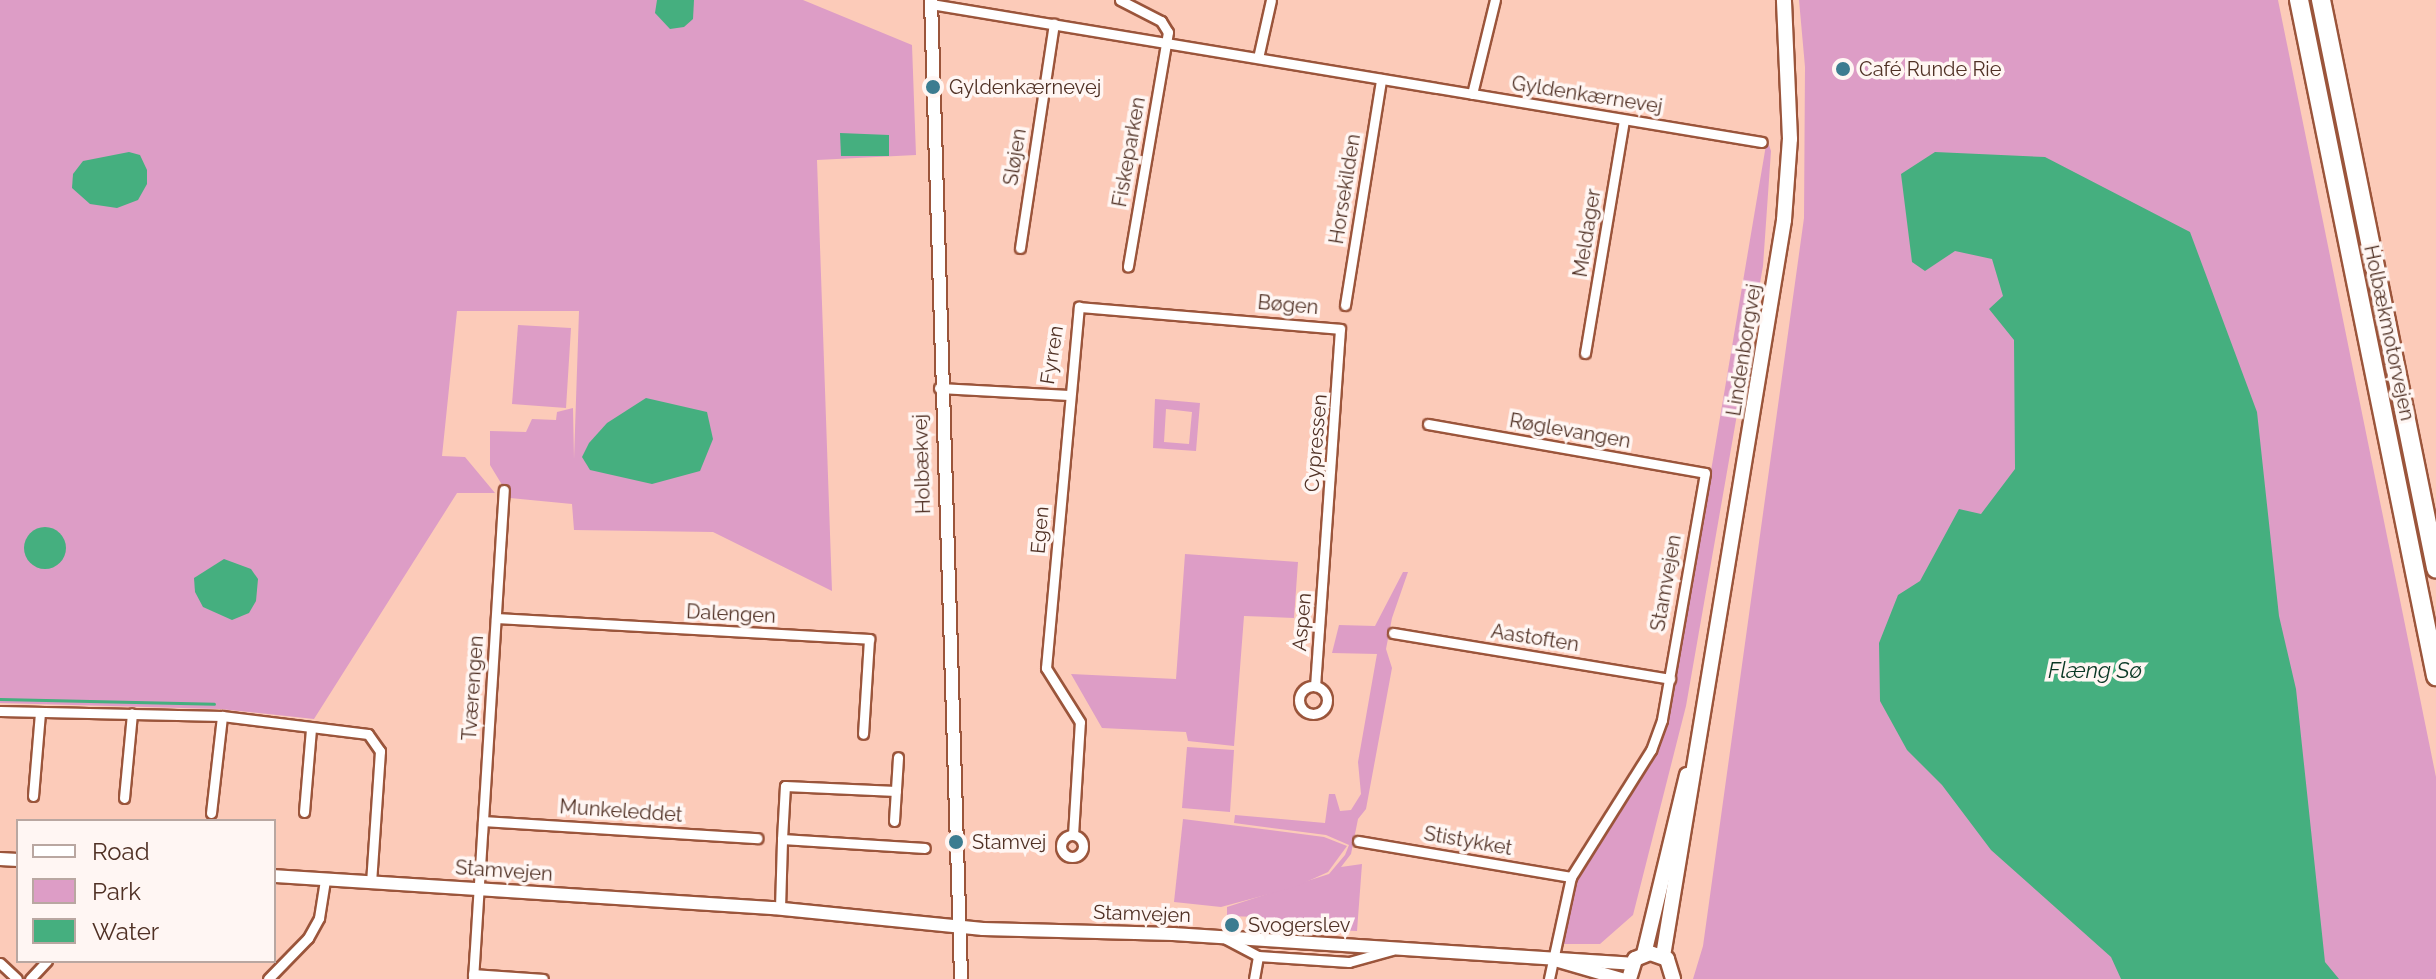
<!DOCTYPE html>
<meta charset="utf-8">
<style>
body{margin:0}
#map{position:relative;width:2436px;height:979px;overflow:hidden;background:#fccbb9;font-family:Raleway,sans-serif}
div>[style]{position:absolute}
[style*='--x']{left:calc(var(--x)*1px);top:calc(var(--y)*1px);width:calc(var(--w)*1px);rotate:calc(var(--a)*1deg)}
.green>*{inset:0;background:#dd9dc6}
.water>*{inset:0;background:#45af7f}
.round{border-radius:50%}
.stream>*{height:3px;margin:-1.5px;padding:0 1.5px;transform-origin:1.5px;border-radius:1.5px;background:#45af7f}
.roads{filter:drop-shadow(2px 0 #9b553b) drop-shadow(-2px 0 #9b553b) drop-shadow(0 2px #9b553b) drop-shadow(0 -2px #9b553b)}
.minor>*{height:9px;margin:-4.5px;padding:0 4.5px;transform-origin:4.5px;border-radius:4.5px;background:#fff}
.minor>.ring{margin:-4.5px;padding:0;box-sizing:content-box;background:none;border:9px solid #fff;border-radius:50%}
.tertiary>*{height:12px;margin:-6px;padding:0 6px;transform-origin:6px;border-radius:6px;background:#fff}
.secondary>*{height:14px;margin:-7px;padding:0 7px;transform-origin:7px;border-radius:7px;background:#fff}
.motorway>*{height:18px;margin:-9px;padding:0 9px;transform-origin:9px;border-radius:9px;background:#fff}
.dots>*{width:22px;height:22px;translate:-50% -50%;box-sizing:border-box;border:4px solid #fff6f3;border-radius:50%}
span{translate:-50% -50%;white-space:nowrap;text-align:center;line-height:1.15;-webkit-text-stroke:7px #fff6f3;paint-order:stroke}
.poi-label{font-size:20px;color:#503125}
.left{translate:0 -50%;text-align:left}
.street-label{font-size:20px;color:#503125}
.water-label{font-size:22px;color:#093724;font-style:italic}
.legend{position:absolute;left:16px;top:819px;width:260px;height:144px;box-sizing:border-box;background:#fff6f3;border:2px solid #b9a7a1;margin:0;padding:10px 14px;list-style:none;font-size:24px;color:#503125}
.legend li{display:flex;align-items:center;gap:16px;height:40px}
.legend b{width:40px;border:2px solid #b9a7a1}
</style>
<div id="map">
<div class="green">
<div style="clip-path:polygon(0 0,803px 0,912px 45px,916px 155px,817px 160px,832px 591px,713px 532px,574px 530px,572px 504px,510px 498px,490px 465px,490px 431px,526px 432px,532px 419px,556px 420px,557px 412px,573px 408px,574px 459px,579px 311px,457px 311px,442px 456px,465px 457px,495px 493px,457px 493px,314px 719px,220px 709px,0 703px)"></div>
<div style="clip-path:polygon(1799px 0,2278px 0,2436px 777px,2436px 979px,1693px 979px,1703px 946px,1804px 218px,1805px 67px)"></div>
<div style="clip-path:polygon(1767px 139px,1771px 151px,1763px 266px,1686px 706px,1633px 915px,1600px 944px,1560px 944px,1581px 867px,1656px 752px,1669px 720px)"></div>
<div style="clip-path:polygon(518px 325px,571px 328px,566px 408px,512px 404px)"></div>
<div style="clip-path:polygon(evenodd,1155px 399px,1200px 403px,1196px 451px,1153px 448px,1155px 399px,1166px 409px,1192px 412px,1189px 444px,1164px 442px,1166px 409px)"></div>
<div style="clip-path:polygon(1185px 554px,1298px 562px,1294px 618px,1244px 616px,1234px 746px,1188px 741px,1186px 732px,1102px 728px,1071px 674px,1176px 679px)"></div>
<div style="clip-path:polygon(1403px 572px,1408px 572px,1392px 618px,1386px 649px,1392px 668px,1366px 809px,1358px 819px,1351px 854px,1341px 867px,1362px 864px,1357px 931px,1292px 928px,1260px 917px,1227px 916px,1227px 907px,1329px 874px,1345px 855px,1349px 845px,1326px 835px,1234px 823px,1235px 815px,1325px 823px,1329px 794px,1335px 794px,1340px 811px,1351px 810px,1361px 794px,1358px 762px,1377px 654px,1332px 653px,1339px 625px,1375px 626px)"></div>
<div style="clip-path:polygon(1187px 747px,1234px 750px,1230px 812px,1182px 808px)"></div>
<div style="clip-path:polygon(1183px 819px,1324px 837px,1347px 846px,1328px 872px,1295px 887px,1221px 907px,1174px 902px)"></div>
</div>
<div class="water">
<div style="clip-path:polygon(657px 0,694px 0,693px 19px,684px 27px,670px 29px,655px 13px)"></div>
<div style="clip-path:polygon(840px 133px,889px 135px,889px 156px,841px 156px)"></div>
<div style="clip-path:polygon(129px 152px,140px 155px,147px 170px,147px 184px,138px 200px,117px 208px,90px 204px,72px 188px,73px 174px,83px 161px)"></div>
<div style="clip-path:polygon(1935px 152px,2045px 157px,2190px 232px,2257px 412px,2279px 616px,2296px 689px,2325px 962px,2339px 979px,2121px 979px,2111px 957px,1991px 850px,1942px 785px,1907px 750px,1880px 701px,1879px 643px,1898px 595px,1920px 581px,1959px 509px,1981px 514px,2015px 469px,2014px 340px,1989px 309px,2003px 296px,1992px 259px,1955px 251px,1925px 271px,1912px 262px,1901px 174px)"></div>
<div style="clip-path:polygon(646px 398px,707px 412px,713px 439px,700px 471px,652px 484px,590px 470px,582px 457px,589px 443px,607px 423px)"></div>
<div class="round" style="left:24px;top:527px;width:42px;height:42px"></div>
<div style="clip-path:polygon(224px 559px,251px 569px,258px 579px,256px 601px,249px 613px,232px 620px,203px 607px,195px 592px,194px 578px)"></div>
</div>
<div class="stream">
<div style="--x:0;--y:699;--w:214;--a:1.3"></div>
</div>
<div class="roads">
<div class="minor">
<div style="--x:1120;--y:0;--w:46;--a:27.1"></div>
<div style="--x:1161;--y:21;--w:13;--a:58"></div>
<div style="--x:1168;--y:32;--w:238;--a:99.7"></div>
<div style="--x:931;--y:4;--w:842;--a:9.43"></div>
<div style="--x:1258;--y:58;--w:59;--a:-77.4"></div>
<div style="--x:1472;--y:94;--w:97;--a:-76.3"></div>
<div style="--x:1020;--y:248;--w:227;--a:-81.4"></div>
<div style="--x:1345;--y:305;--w:229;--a:-80.9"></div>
<div style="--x:1585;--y:353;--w:236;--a:-80.5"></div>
<div style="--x:939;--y:388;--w:130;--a:3.1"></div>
<div style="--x:1428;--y:424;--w:281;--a:10"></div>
<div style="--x:1705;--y:473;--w:251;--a:99.9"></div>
<div style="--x:1662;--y:720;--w:32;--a:110"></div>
<div style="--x:1651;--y:750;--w:150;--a:122.2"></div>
<div style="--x:1571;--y:877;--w:104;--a:102.2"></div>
<div style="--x:496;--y:618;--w:374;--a:3.2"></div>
<div style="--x:869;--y:639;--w:95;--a:93.6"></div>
<div style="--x:1393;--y:633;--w:281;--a:9.4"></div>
<div class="ring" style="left:1299px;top:686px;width:19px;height:19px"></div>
<div style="--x:0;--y:711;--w:222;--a:1.3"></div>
<div style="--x:222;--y:716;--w:147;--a:7"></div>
<div style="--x:368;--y:734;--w:21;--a:55"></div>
<div style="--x:380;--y:751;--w:131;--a:93.9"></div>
<div style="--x:33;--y:796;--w:84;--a:-85.2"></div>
<div style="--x:124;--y:798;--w:85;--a:-84.6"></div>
<div style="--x:304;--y:812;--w:84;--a:-85.2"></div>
<div style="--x:211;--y:813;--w:98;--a:-83.5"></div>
<div style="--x:483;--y:821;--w:275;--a:3.6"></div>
<div style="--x:894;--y:821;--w:64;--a:-86.4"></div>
<div class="ring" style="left:1061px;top:835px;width:13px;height:13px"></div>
<div style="--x:1073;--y:835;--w:113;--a:-86.5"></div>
<div style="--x:1080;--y:722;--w:64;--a:-122.2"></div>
<div style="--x:1046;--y:668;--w:363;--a:-84.8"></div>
<div style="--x:1079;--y:307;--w:262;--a:4.8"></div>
<div style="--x:1340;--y:329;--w:358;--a:94"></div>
<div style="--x:782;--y:839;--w:53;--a:-86.8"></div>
<div style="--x:785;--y:786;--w:111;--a:2.6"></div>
<div style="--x:1358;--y:841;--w:216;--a:9.6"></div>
<div style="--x:780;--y:908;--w:69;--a:-88.3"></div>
<div style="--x:782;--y:839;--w:143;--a:3.6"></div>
<div style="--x:1226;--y:939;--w:36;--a:28"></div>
<div style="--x:1258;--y:956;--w:91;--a:3.8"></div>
<div style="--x:1349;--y:962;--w:45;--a:-15.6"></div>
<div style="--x:0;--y:963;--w:23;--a:43"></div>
<div style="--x:473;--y:974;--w:70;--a:4.1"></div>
<div style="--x:30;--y:979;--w:25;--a:-47"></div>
<div style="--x:268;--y:979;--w:57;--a:-45.7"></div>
<div style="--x:308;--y:938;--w:23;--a:-61"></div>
<div style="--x:319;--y:918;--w:39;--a:-81"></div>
<div style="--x:473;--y:979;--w:490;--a:-86.4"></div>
<div style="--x:1254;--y:979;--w:23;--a:-80"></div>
</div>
<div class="tertiary">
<div style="--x:931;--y:0;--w:979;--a:88.24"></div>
<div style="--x:0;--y:859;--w:18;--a:3"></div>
<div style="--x:274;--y:876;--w:500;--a:3.67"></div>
<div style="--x:773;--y:908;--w:211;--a:5.7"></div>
<div style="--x:983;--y:929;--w:190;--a:1.5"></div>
<div style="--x:1173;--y:934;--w:460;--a:3.7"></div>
<div style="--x:1555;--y:960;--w:69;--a:16.1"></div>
</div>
<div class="secondary">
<div style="--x:1644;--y:954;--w:184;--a:-76.5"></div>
<div style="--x:1663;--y:956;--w:746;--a:-80.66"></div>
<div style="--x:1784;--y:220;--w:81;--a:-85.8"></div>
<div style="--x:1790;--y:139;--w:139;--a:-92.5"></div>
<div style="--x:1629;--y:979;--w:21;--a:-73"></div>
<div style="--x:1635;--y:959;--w:16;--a:-22"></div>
<div style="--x:1650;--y:953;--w:18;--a:19"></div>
<div style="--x:1667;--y:959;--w:21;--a:73"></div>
</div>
<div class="motorway">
<div style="--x:2299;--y:0;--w:690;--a:78.54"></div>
<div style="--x:2321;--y:0;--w:580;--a:78.55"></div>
</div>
</div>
<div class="dots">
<div style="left:1843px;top:69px;background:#3c7c90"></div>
<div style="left:933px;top:87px;background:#3c7c90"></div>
<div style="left:956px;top:842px;background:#3c7c90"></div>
<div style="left:1232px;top:925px;background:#3c7c90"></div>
</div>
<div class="poi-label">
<span class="left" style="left:1859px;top:69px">Café Runde Rie</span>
<span class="left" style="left:949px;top:87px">Gyldenkærnevej</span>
<span class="left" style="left:972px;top:842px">Stamvej</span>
<span class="left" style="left:1248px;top:925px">Svogerslev</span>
</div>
<div class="street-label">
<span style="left:1587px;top:95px;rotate:9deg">Gyldenkærnevej</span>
<span style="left:1129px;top:152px;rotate:-80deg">Fiskeparken</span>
<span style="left:1015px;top:157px;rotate:-81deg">Sløjen</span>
<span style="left:1345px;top:189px;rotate:-81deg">Horsekilden</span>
<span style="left:1587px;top:233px;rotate:-81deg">Meldager</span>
<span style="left:1288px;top:305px;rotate:5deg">Bøgen</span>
<span style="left:2389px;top:333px;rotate:78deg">Holbækmotorvejen</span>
<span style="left:1744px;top:350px;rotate:-81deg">Lindenborgvej</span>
<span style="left:1052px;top:355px;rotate:-81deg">Fyrren</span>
<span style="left:1570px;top:431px;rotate:10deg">Røglevangen</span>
<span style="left:1316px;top:443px;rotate:-85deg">Cypressen</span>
<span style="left:922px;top:464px;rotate:-92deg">Holbækvej</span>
<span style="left:1040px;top:530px;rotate:-85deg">Egen</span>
<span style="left:1666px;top:583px;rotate:-80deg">Stamvejen</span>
<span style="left:731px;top:614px;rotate:3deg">Dalengen</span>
<span style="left:1302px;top:622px;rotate:-85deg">Aspen</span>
<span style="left:1535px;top:638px;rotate:9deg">Aastoften</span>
<span style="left:473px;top:688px;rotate:-86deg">Tværengen</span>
<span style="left:621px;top:811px;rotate:4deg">Munkeleddet</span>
<span style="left:1468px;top:841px;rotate:10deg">Stistykket</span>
<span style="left:504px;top:871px;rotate:4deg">Stamvejen</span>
<span style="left:1142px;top:914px;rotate:2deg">Stamvejen</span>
</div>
<div class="water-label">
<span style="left:2095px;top:671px">Flæng Sø</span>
</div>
<ul class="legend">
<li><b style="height:10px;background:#fff"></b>Road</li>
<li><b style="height:22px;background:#dd9dc6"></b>Park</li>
<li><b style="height:22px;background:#45af7f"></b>Water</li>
</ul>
</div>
